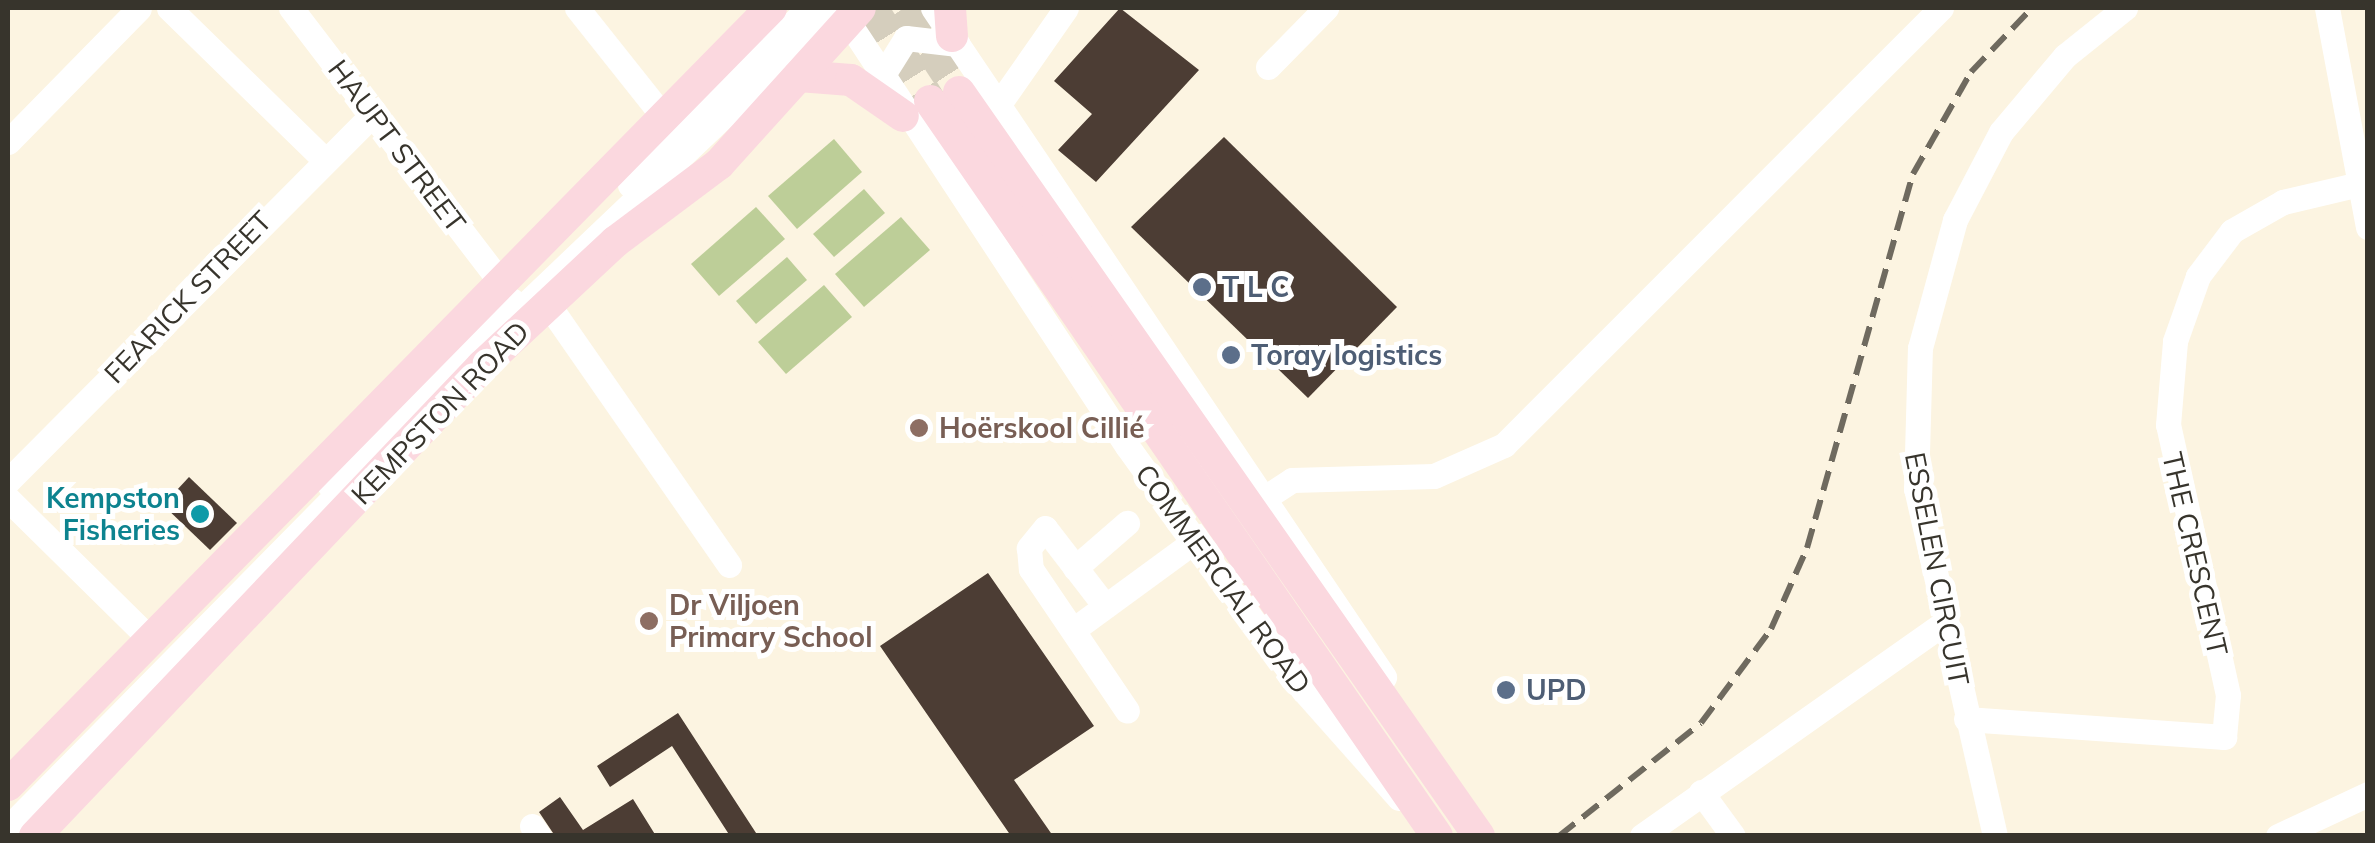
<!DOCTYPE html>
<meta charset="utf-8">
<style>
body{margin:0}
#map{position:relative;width:2375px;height:843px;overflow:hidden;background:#fcf4e1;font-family:Mulish,sans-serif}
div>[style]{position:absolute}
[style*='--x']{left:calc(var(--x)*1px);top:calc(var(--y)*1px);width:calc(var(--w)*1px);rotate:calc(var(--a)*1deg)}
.green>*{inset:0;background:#bdce98}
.building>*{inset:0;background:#4c3d34}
.major-tunnel>*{height:32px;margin-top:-16px;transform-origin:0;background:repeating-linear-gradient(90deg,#d5cebd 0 32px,transparent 0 48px)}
.minor>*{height:25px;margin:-12.5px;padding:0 12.5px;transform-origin:12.5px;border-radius:12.5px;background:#fff}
.major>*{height:32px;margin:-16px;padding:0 16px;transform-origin:16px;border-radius:16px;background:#fbd8df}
.rail>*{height:6px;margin-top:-3px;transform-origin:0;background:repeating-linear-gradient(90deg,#6f6a5f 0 20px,transparent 0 30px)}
.dots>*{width:28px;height:28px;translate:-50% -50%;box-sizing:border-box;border:5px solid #fff;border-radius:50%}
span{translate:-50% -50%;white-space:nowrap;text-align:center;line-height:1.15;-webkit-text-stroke:10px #fff;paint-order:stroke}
.street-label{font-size:28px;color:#37342c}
.service-label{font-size:28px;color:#4e5e75;font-weight:700}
.left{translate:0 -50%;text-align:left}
.education-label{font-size:28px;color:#785e54;font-weight:700}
.culture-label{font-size:28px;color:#0d838f;font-weight:700}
.right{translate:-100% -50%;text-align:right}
.frame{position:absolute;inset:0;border:10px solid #37342c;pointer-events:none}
</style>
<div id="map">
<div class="green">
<div style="clip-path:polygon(834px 139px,862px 172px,797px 229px,768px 196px)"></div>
<div style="clip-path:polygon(864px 189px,885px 213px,834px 257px,813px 234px)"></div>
<div style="clip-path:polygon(756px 207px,785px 239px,719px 296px,691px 264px)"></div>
<div style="clip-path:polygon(901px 217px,930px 250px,864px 307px,835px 274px)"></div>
<div style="clip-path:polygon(787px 257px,807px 280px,756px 324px,736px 301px)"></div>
<div style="clip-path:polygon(824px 285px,852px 317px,786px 374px,758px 342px)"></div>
</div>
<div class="building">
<div style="clip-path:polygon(1120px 8px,1199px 70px,1096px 182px,1058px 150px,1092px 114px,1054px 81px)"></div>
<div style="clip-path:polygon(1224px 137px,1397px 307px,1308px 398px,1131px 227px)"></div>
<div style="clip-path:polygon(189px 477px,237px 523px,210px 550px,163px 505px)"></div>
<div style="clip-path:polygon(988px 573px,1094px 726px,1014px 780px,1053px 836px,1011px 836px,880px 646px)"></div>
<div style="clip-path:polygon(678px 713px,758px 836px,730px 836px,672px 746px,610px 787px,597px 766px)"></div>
<div style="clip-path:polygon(560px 797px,583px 830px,633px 799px,656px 836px,555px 836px,539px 812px)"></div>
</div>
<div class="major-tunnel">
<div style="--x:872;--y:8;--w:110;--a:58.1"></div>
<div style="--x:904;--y:8;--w:100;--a:56.8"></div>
</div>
<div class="minor">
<div style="--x:169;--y:8;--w:216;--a:44.3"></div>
<div style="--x:291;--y:8;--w:349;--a:52.6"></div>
<div style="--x:577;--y:8;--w:143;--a:51.5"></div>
<div style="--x:839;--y:8;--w:524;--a:56.67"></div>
<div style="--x:1127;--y:446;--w:302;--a:54.2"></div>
<div style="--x:1304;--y:691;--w:143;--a:48.4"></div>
<div style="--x:933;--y:8;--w:807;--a:56.01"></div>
<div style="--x:2327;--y:8;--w:223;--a:79.4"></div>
<div style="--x:1268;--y:67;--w:83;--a:-45.5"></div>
<div style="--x:881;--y:78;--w:47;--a:-58"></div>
<div style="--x:906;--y:38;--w:52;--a:6.6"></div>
<div style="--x:999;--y:104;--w:117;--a:-55.1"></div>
<div style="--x:8;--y:142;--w:187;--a:-45.6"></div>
<div style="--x:630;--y:185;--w:251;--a:-44.8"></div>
<div style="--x:547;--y:303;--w:319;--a:55.2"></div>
<div style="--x:508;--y:321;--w:454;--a:-43.6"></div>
<div style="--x:8;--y:481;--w:516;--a:-45.16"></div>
<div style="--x:330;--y:486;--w:260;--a:-45.5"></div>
<div style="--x:1269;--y:495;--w:27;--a:-33"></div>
<div style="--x:1292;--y:480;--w:142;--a:-1.6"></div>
<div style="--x:1434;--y:476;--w:77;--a:-23.9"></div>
<div style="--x:1504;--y:445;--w:618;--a:-45"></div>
<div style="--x:8;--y:499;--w:201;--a:44.6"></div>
<div style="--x:1075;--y:568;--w:69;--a:-40.9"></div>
<div style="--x:1105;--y:606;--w:98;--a:-127.6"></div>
<div style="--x:1045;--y:528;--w:26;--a:129"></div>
<div style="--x:1029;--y:548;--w:21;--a:85"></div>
<div style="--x:1031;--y:569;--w:171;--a:55.9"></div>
<div style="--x:1073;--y:630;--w:152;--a:-36.2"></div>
<div style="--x:1966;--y:719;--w:259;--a:4"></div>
<div style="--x:2224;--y:737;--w:42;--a:-84.6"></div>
<div style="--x:2228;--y:695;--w:277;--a:-102.5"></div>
<div style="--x:2168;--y:425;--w:84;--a:-85.2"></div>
<div style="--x:2175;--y:341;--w:69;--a:-70.5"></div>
<div style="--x:2198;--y:276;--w:56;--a:-52.9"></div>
<div style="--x:2232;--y:231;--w:59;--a:-29.6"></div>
<div style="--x:2283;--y:202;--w:78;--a:-13.3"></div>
<div style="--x:1701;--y:792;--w:54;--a:54"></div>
<div style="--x:532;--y:826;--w:12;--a:55"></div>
<div style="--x:8;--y:828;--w:487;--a:-45.4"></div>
<div style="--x:1642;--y:836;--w:368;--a:-35.2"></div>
<div style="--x:1995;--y:836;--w:356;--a:-102.8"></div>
<div style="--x:1916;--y:489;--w:141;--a:-88.4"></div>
<div style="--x:1920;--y:348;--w:133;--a:-74.7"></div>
<div style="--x:1955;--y:220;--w:99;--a:-62.4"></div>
<div style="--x:2001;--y:132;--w:99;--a:-49.9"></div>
<div style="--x:2065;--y:56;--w:77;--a:-38.7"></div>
<div style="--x:2278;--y:836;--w:99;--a:-25"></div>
</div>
<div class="major">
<div style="--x:950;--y:8;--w:28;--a:86"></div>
<div style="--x:799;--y:76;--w:52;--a:4.4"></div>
<div style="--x:851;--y:80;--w:63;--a:34.7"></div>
<div style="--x:959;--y:92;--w:908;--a:55.05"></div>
<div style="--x:930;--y:101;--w:893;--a:55.4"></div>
<div style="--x:8;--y:785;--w:1089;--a:-45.52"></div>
<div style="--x:35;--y:836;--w:649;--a:-46.44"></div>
<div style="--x:482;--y:366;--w:182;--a:-43"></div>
<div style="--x:615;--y:242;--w:130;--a:-36.9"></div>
<div style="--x:719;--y:164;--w:210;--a:-47.9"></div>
</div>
<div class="rail">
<div style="--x:1559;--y:836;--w:181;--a:-38.5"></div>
<div style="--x:1701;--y:723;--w:117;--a:-53.3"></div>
<div style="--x:1771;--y:629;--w:89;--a:-66"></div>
<div style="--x:1807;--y:548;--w:389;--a:-74.2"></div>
<div style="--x:1913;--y:174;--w:117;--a:-60.4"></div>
<div style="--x:1971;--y:72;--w:88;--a:-46.4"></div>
</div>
<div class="dots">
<div style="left:1202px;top:287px;background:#5c6f8a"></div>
<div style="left:1231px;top:355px;background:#5c6f8a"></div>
<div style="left:919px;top:428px;background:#8d6e63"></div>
<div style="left:200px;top:514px;background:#0f9aa8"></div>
<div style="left:649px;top:621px;background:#8d6e63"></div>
<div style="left:1506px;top:690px;background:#5c6f8a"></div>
</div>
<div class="street-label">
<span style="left:397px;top:146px;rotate:53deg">HAUPT STREET</span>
<span style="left:188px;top:297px;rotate:-46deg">FEARICK STREET</span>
<span style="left:440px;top:413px;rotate:-46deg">KEMPSTON ROAD</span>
<span style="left:2195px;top:554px;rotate:77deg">THE CRESCENT</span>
<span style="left:1937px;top:569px;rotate:79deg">ESSELEN CIRCUIT</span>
<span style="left:1223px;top:579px;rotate:54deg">COMMERCIAL ROAD</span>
</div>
<div class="service-label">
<span class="left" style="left:1222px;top:287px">T L C</span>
<span class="left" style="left:1251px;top:355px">Toray logistics</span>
<span class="left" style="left:1526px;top:690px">UPD</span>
</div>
<div class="education-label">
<span class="left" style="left:939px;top:428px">Hoërskool Cillié</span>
<span class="left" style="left:669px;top:621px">Dr Viljoen<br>Primary School</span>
</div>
<div class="culture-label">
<span class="right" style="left:180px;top:514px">Kempston<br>Fisheries</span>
</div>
<div class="frame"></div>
</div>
